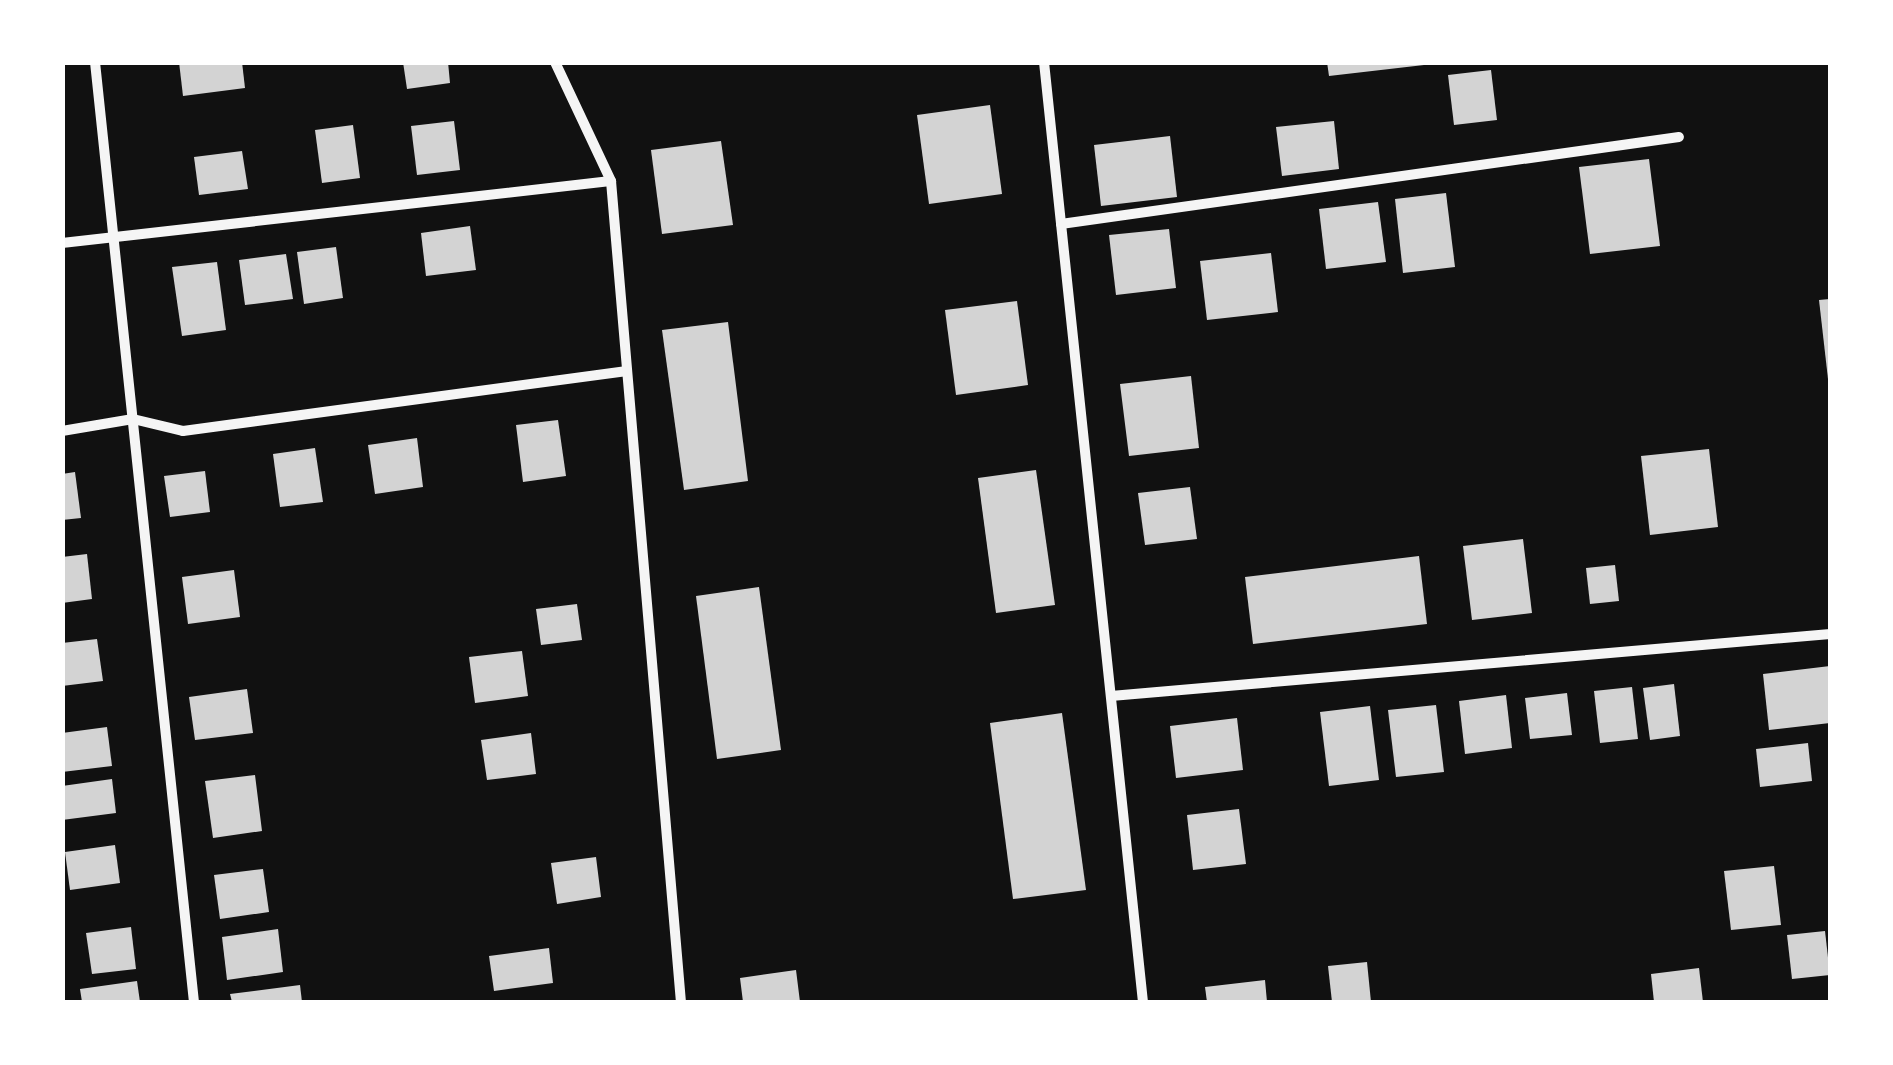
<!DOCTYPE html>
<style>
body{margin:0}
#map{position:relative;width:1893px;height:1065px;overflow:hidden;background:#111;font-family:Lato,sans-serif}
div>[style]{position:absolute}
[style*='--x']{left:calc(var(--x)*1px);top:calc(var(--y)*1px);width:calc(var(--w)*1px);rotate:calc(var(--a)*1deg)}
.building>*{inset:0;background:#d3d3d3}
.minor>*{height:10px;margin:-5px;padding:0 5px;transform-origin:5px;border-radius:5px;background:#f5f5f5}
span{translate:-50% -50%;white-space:nowrap;text-align:center;line-height:1.15;-webkit-text-stroke:9px #fff;paint-order:stroke}
.frame{position:absolute;inset:0;border:65px solid #fff;pointer-events:none}
</style>
<div id="map">
<div class="building">
<div style="clip-path:polygon(179px 62px,242px 62px,245px 88px,183px 96px)"></div>
<div style="clip-path:polygon(403px 62px,448px 62px,450px 83px,407px 89px)"></div>
<div style="clip-path:polygon(1327px 62px,1424px 62px,1424px 65px,1329px 76px)"></div>
<div style="clip-path:polygon(1491px 70px,1497px 120px,1454px 125px,1448px 75px)"></div>
<div style="clip-path:polygon(990px 105px,1002px 194px,929px 204px,917px 115px)"></div>
<div style="clip-path:polygon(454px 121px,460px 170px,417px 175px,411px 126px)"></div>
<div style="clip-path:polygon(1334px 121px,1339px 169px,1282px 176px,1276px 127px)"></div>
<div style="clip-path:polygon(353px 125px,360px 178px,322px 183px,315px 130px)"></div>
<div style="clip-path:polygon(1170px 136px,1177px 197px,1101px 206px,1094px 145px)"></div>
<div style="clip-path:polygon(721px 141px,733px 225px,662px 234px,651px 150px)"></div>
<div style="clip-path:polygon(242px 151px,248px 189px,199px 195px,194px 157px)"></div>
<div style="clip-path:polygon(1649px 159px,1660px 246px,1590px 254px,1579px 167px)"></div>
<div style="clip-path:polygon(1446px 193px,1455px 267px,1403px 273px,1395px 199px)"></div>
<div style="clip-path:polygon(1378px 202px,1386px 262px,1326px 269px,1319px 209px)"></div>
<div style="clip-path:polygon(470px 226px,476px 270px,426px 276px,421px 233px)"></div>
<div style="clip-path:polygon(1169px 229px,1176px 288px,1116px 295px,1109px 235px)"></div>
<div style="clip-path:polygon(336px 247px,343px 298px,304px 304px,297px 252px)"></div>
<div style="clip-path:polygon(1271px 253px,1278px 312px,1207px 320px,1200px 261px)"></div>
<div style="clip-path:polygon(286px 254px,293px 299px,245px 305px,239px 260px)"></div>
<div style="clip-path:polygon(217px 262px,226px 330px,182px 336px,172px 267px)"></div>
<div style="clip-path:polygon(1830px 299px,1830px 379px,1828px 379px,1819px 300px)"></div>
<div style="clip-path:polygon(1017px 301px,1028px 385px,956px 395px,945px 310px)"></div>
<div style="clip-path:polygon(728px 322px,748px 481px,684px 490px,662px 330px)"></div>
<div style="clip-path:polygon(1191px 376px,1199px 448px,1129px 456px,1120px 384px)"></div>
<div style="clip-path:polygon(558px 420px,566px 476px,523px 482px,516px 425px)"></div>
<div style="clip-path:polygon(417px 438px,423px 487px,375px 494px,368px 445px)"></div>
<div style="clip-path:polygon(315px 448px,323px 502px,280px 507px,273px 454px)"></div>
<div style="clip-path:polygon(1709px 449px,1718px 527px,1650px 535px,1641px 456px)"></div>
<div style="clip-path:polygon(1036px 470px,1055px 605px,996px 613px,978px 478px)"></div>
<div style="clip-path:polygon(205px 471px,210px 512px,170px 517px,164px 476px)"></div>
<div style="clip-path:polygon(75px 472px,81px 518px,62px 520px,62px 474px)"></div>
<div style="clip-path:polygon(1190px 487px,1197px 539px,1145px 545px,1138px 493px)"></div>
<div style="clip-path:polygon(1523px 539px,1532px 613px,1472px 620px,1463px 546px)"></div>
<div style="clip-path:polygon(87px 554px,92px 599px,62px 603px,62px 557px)"></div>
<div style="clip-path:polygon(1419px 556px,1427px 624px,1253px 644px,1245px 577px)"></div>
<div style="clip-path:polygon(1615px 565px,1619px 601px,1590px 604px,1586px 568px)"></div>
<div style="clip-path:polygon(234px 570px,240px 617px,188px 624px,182px 577px)"></div>
<div style="clip-path:polygon(759px 587px,781px 750px,717px 759px,696px 596px)"></div>
<div style="clip-path:polygon(577px 604px,582px 640px,541px 645px,536px 609px)"></div>
<div style="clip-path:polygon(97px 639px,103px 681px,62px 686px,62px 643px)"></div>
<div style="clip-path:polygon(522px 651px,528px 696px,475px 703px,469px 657px)"></div>
<div style="clip-path:polygon(1830px 666px,1830px 723px,1769px 730px,1763px 674px)"></div>
<div style="clip-path:polygon(1674px 684px,1680px 736px,1650px 740px,1643px 688px)"></div>
<div style="clip-path:polygon(1632px 687px,1638px 739px,1600px 743px,1594px 691px)"></div>
<div style="clip-path:polygon(247px 689px,253px 733px,195px 740px,189px 697px)"></div>
<div style="clip-path:polygon(1567px 693px,1572px 735px,1530px 739px,1525px 698px)"></div>
<div style="clip-path:polygon(1506px 695px,1512px 748px,1465px 754px,1459px 701px)"></div>
<div style="clip-path:polygon(1436px 705px,1444px 772px,1396px 777px,1388px 710px)"></div>
<div style="clip-path:polygon(1370px 706px,1379px 780px,1329px 786px,1320px 712px)"></div>
<div style="clip-path:polygon(1062px 713px,1086px 890px,1013px 899px,990px 723px)"></div>
<div style="clip-path:polygon(1237px 718px,1243px 770px,1176px 778px,1170px 726px)"></div>
<div style="clip-path:polygon(107px 727px,112px 766px,62px 772px,62px 733px)"></div>
<div style="clip-path:polygon(531px 733px,536px 774px,487px 780px,481px 740px)"></div>
<div style="clip-path:polygon(1808px 743px,1812px 781px,1760px 787px,1756px 749px)"></div>
<div style="clip-path:polygon(255px 775px,262px 831px,213px 838px,205px 781px)"></div>
<div style="clip-path:polygon(112px 779px,116px 813px,62px 820px,62px 786px)"></div>
<div style="clip-path:polygon(1239px 809px,1246px 864px,1193px 870px,1187px 815px)"></div>
<div style="clip-path:polygon(115px 845px,120px 883px,70px 890px,65px 852px)"></div>
<div style="clip-path:polygon(596px 857px,601px 897px,557px 904px,551px 863px)"></div>
<div style="clip-path:polygon(1774px 866px,1781px 925px,1731px 930px,1724px 871px)"></div>
<div style="clip-path:polygon(263px 869px,269px 912px,220px 919px,214px 875px)"></div>
<div style="clip-path:polygon(131px 927px,136px 969px,92px 974px,86px 933px)"></div>
<div style="clip-path:polygon(278px 929px,283px 972px,227px 980px,222px 937px)"></div>
<div style="clip-path:polygon(1825px 931px,1830px 975px,1792px 979px,1787px 935px)"></div>
<div style="clip-path:polygon(549px 948px,553px 983px,494px 991px,489px 956px)"></div>
<div style="clip-path:polygon(1367px 962px,1371px 1002px,1332px 1002px,1328px 966px)"></div>
<div style="clip-path:polygon(1699px 968px,1703px 1002px,1654px 1002px,1651px 974px)"></div>
<div style="clip-path:polygon(796px 970px,800px 1002px,743px 1002px,740px 978px)"></div>
<div style="clip-path:polygon(1265px 980px,1267px 1002px,1207px 1002px,1205px 987px)"></div>
<div style="clip-path:polygon(137px 981px,140px 1002px,82px 1002px,80px 989px)"></div>
<div style="clip-path:polygon(300px 985px,302px 1002px,232px 1002px,230px 994px)"></div>
</div>
<div class="minor">
<div style="--x:95;--y:62;--w:945;--a:83.99"></div>
<div style="--x:555;--y:62;--w:132;--a:64.8"></div>
<div style="--x:611;--y:181;--w:824;--a:85.13"></div>
<div style="--x:1044;--y:62;--w:945;--a:83.99"></div>
<div style="--x:1061;--y:224;--w:624;--a:-8.01"></div>
<div style="--x:62;--y:243;--w:552;--a:-6.44"></div>
<div style="--x:62;--y:431;--w:72;--a:-9.6"></div>
<div style="--x:133;--y:419;--w:51;--a:13.5"></div>
<div style="--x:183;--y:431;--w:448;--a:-7.7"></div>
<div style="--x:1111;--y:696;--w:722;--a:-4.93"></div>
</div>
<div class="frame"></div>
</div>
